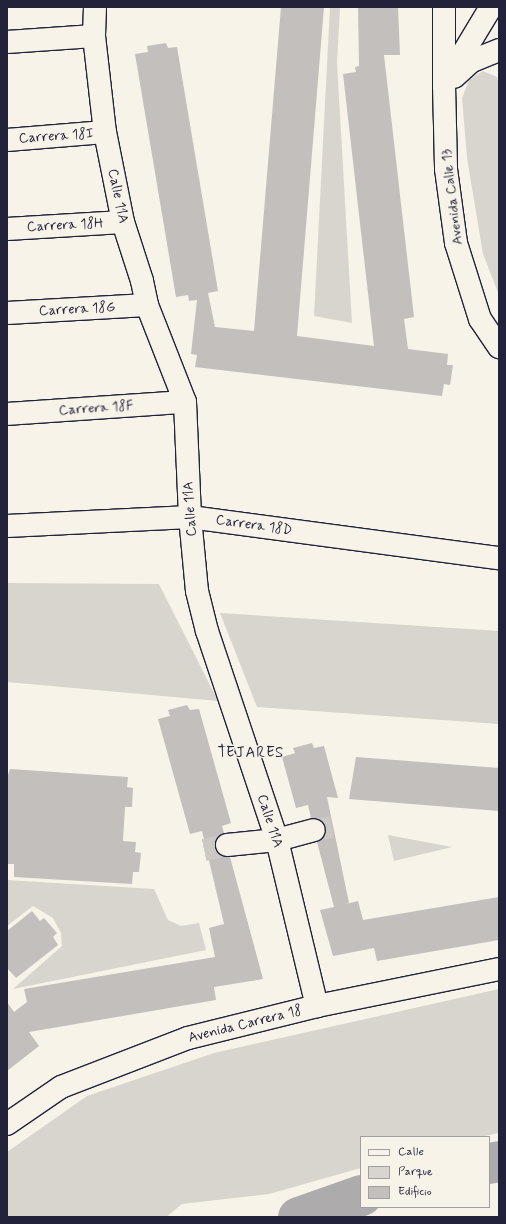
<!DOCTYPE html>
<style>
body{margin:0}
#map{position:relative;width:506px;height:1224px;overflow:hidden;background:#f7f3e8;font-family:Mynerve,sans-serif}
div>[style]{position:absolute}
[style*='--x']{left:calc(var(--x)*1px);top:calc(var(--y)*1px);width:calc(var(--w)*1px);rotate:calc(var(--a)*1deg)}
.green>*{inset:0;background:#d8d5cf}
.river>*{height:41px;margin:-20.5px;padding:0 20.5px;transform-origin:20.5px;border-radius:20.5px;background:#aeabad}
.building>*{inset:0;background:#c2bfbd}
.minor-tunnel>*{height:22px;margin-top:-11px;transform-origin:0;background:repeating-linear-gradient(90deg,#ccc9c5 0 22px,transparent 0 33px)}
.roads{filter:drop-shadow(1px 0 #22223b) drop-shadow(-1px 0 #22223b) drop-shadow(0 1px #22223b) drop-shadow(0 -1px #22223b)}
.minor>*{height:22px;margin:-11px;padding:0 11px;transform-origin:11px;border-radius:11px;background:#f7f3e8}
span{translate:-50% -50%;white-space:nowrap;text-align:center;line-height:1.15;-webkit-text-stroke:3px #f7f3e8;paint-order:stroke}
.street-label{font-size:14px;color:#22223b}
.neighbourhood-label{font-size:15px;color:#22223b;letter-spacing:1px}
.frame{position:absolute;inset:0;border:8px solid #22223b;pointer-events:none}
.legend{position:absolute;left:360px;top:1136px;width:130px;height:72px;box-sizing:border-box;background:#f7f3e8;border:1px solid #a29fa3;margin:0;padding:5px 7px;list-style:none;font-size:12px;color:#22223b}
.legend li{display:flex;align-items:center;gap:8px;height:20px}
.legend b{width:20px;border:1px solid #a29fa3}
</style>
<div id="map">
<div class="green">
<div style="clip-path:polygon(330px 7px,340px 7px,337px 63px,352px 323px,314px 316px)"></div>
<div style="clip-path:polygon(483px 71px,497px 77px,499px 85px,499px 295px,483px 254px,467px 158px,462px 98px,469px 80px)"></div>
<div style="clip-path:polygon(7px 583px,159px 584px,218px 701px,7px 682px)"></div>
<div style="clip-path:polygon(220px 613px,499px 631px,499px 724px,257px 707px)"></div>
<div style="clip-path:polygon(388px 835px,452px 847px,394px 861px)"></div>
<div style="clip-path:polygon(7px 880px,154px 889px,168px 920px,181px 926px,199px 923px,206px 950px,13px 989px,62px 946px,61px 933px,53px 918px,33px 906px,7px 926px)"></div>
<div style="clip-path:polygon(499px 989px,499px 1133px,480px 1137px,361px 1137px,361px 1168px,269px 1194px,182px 1204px,166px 1217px,7px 1217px,7px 1152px,87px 1096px,214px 1053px)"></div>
</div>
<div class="river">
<div style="--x:489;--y:1163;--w:10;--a:-11"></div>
<div style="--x:298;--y:1217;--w:67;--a:-19.2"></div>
</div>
<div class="building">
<div style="clip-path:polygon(281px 7px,324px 7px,297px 336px,374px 346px,343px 74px,356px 72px,355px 67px,359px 66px,358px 7px,398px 7px,400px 55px,384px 55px,414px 317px,404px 319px,408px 349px,448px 354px,447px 365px,453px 365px,450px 385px,444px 384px,442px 396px,195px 367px,197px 355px,191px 354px,197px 300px,189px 301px,188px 295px,176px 297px,135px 54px,148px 52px,147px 46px,166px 43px,168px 48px,177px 47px,218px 291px,208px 293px,215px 327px,254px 331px)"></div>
<div style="clip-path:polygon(187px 705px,190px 710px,199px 709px,231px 823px,222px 826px,224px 833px,216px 840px,215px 847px,222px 856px,230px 857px,263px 979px,214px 987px,216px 1000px,29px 1032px,39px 1046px,7px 1071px,7px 1002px,14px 1012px,27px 1002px,24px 989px,215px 957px,209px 928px,224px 924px,202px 831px,190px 834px,158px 719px,170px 716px,168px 710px)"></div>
<div style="clip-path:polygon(312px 743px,314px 748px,324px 746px,338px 798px,327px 797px,349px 903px,345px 904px,346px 904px,358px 901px,363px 920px,499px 897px,499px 940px,377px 961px,374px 948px,333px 956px,320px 910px,334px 907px,317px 842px,323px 839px,326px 827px,323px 821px,311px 818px,308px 805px,296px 808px,282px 757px,295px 753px,293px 748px)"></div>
<div style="clip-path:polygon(356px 757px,499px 768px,499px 811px,349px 799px)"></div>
<div style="clip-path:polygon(10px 769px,128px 777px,127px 787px,133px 788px,132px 807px,125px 807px,123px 841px,136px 842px,135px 852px,141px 853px,139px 872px,133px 872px,132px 884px,14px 877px,14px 864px,7px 864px,7px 778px)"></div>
<div style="clip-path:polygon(32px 911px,40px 921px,44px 918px,57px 933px,53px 937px,58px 945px,16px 978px,7px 968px,7px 931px)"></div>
</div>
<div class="minor-tunnel">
<div style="--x:314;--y:830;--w:18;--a:-9"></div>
<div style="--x:204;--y:850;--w:24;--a:-12"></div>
</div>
<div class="roads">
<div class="minor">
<div style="--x:95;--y:7;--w:29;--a:92"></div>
<div style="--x:94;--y:36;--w:97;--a:83.5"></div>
<div style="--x:105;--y:132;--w:92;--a:78.7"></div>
<div style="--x:123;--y:222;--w:62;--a:72.1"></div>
<div style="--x:142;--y:281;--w:25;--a:78"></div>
<div style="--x:147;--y:305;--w:104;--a:68.6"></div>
<div style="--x:185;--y:402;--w:115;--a:87.5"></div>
<div style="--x:190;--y:517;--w:74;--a:84.6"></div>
<div style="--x:197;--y:591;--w:41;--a:76"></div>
<div style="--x:207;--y:631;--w:220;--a:71.5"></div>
<div style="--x:277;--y:840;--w:171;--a:76.5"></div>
<div style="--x:444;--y:7;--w:78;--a:90"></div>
<div style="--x:491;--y:7;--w:91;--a:121.1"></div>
<div style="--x:444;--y:85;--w:84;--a:88.6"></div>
<div style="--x:446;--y:169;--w:75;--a:82.3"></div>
<div style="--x:456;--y:243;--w:80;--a:72.5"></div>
<div style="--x:480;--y:319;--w:34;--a:56"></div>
<div style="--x:7;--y:42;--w:87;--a:-3.9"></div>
<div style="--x:454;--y:77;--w:24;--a:-42"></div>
<div style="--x:472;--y:61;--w:29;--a:-22"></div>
<div style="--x:7;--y:140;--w:98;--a:-4.7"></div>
<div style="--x:7;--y:229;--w:116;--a:-3.5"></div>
<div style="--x:7;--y:313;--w:140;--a:-3.3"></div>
<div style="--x:7;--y:414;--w:178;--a:-3.9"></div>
<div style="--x:7;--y:526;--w:183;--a:-2.8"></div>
<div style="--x:190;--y:517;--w:312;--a:7.6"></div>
<div style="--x:227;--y:845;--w:50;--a:-5.7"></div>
<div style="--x:277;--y:840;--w:38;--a:-15"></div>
<div style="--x:7;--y:1124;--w:65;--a:-34.4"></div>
<div style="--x:61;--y:1087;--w:136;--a:-21.1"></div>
<div style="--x:188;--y:1038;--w:133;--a:-13.9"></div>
<div style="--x:317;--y:1006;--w:186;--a:-11.5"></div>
</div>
</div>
<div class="street-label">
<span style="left:56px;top:136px;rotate:-4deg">Carrera 18I</span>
<span style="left:118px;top:196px;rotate:78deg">Calle 11A</span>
<span style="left:452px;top:197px;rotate:-97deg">Avenida Calle 13</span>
<span style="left:65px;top:225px;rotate:-3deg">Carrera 18H</span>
<span style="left:77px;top:309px;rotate:-3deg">Carrera 18G</span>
<span style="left:96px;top:408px;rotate:-4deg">Carrera 18F</span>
<span style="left:190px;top:509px;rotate:-94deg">Calle 11A</span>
<span style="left:254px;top:525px;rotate:8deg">Carrera 18D</span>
<span style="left:270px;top:821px;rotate:72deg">Calle 11A</span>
<span style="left:245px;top:1024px;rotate:-14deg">Avenida Carrera 18</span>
</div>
<div class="neighbourhood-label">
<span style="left:251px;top:754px">TEJARES</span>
</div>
<div class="frame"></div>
<ul class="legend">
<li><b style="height:5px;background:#f7f3e8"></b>Calle</li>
<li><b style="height:11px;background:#d8d5cf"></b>Parque</li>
<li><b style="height:11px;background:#c2bfbd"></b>Edificio</li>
</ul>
</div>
